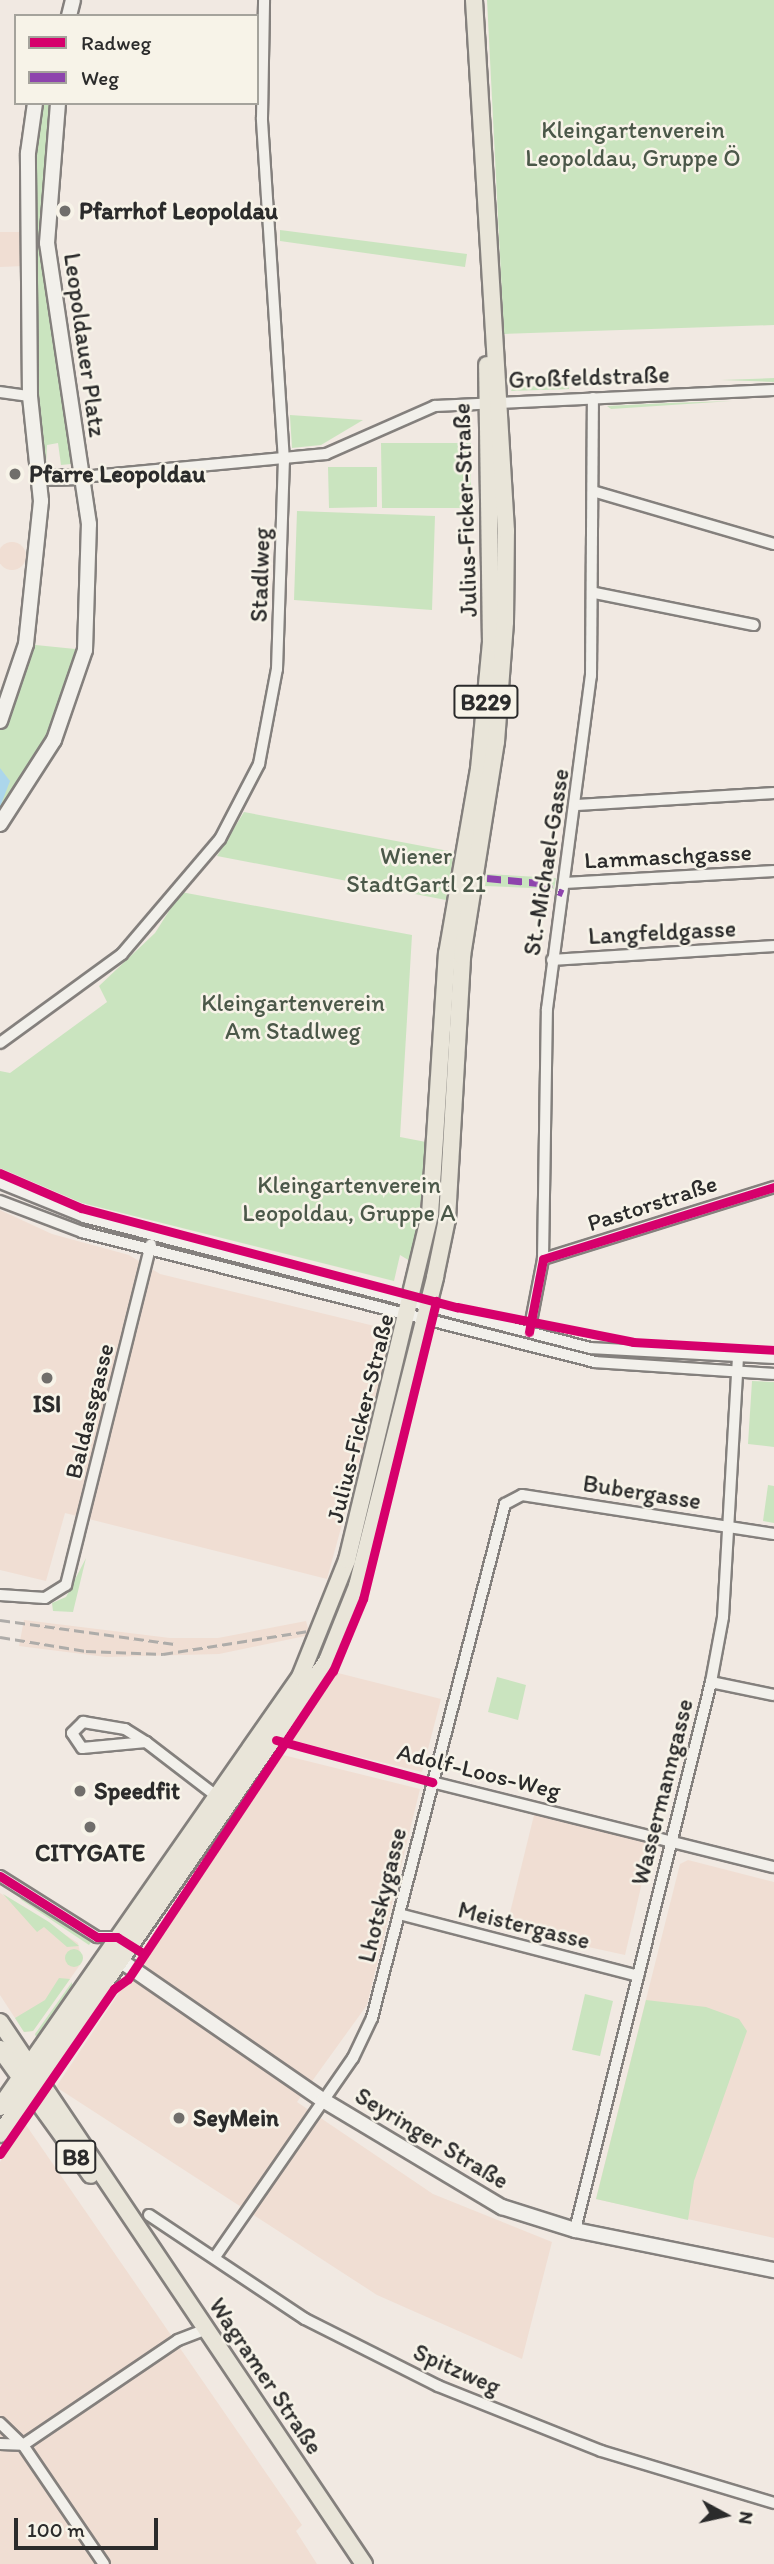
<!DOCTYPE html>
<meta charset="utf-8">
<style>
body{margin:0}
#map{position:relative;width:774px;height:2564px;overflow:hidden;background:#f1e9e2;font-family:Itim,sans-serif}
div>[style]{position:absolute}
[style*='--x']{left:calc(var(--x)*1px);top:calc(var(--y)*1px);width:calc(var(--w)*1px);rotate:calc(var(--a)*1deg)}
.built>*{inset:0;background:#f0ded3}
.round{border-radius:50%}
.green>*{inset:0;background:#cae4bf}
.water>*{inset:0;background:#acd6eb}
.roads{filter:drop-shadow(2px 0 #84807d) drop-shadow(-2px 0 #84807d) drop-shadow(0 2px #84807d) drop-shadow(0 -2px #84807d)}
.street>*{height:10px;margin:-5px;padding:0 5px;transform-origin:5px;border-radius:5px;background:#f2f0eb}
.secondary>*{height:14px;margin:-7px;padding:0 7px;transform-origin:7px;border-radius:7px;background:#f2f0eb}
.primary>*{height:16px;margin:-8px;padding:0 8px;transform-origin:8px;border-radius:8px;background:#e9e5d9}
.rail>*{height:2.5px;margin-top:-1.25px;transform-origin:0;background:repeating-linear-gradient(90deg,#aeaca9 0 10px,transparent 0 15px)}
.quiet>*{height:7px;margin-top:-3.5px;transform-origin:0;background:repeating-linear-gradient(90deg,#8e44ad 0 14px,transparent 0 21px)}
.cycleway>*{height:9px;margin:-4.5px;padding:0 4.5px;transform-origin:4.5px;border-radius:4.5px;background:#d6006c}
.dots>*{width:19px;height:19px;translate:-50% -50%;box-sizing:border-box;border:4px solid #f7f3e8;border-radius:50%}
span{translate:-50% -50%;white-space:nowrap;text-align:center;line-height:1.15;-webkit-text-stroke:5px #f7f3e8;paint-order:stroke}
.shield-label span{padding:2px 5px;background:#f7f3e8;border:2px solid;border-radius:5px;-webkit-text-stroke-width:0}
.shield-label{font-size:23px;color:#2b2b2b;font-weight:700}
.park-label{font-size:24px;color:#4b5849}
.poi-label{font-size:24px;color:#2b2b2b;font-weight:700}
.left{translate:0 -50%;text-align:left}
.street-label{font-size:24px;color:#2b2b2b}
.legend{position:absolute;left:14px;top:14px;width:245px;height:91px;box-sizing:border-box;background:#f7f3e8;border:2px solid #a5a39c;margin:0;padding:9px 12px;list-style:none;font-size:21px;color:#2b2b2b}
.legend li{display:flex;align-items:center;gap:14px;height:35px}
.legend b{width:35px;border:2px solid #a5a39c}
.north{position:absolute;left:690px;top:2480px;width:70px;height:70px;-webkit-text-stroke:5px #f7f3e8;paint-order:stroke;rotate:98deg;font-size:19px;font-weight:700;line-height:28px;text-align:center;color:#2b2b2b}
.north::after{content:'';display:block;margin:auto;width:24px;height:32px;background:#2b2b2b;clip-path:polygon(50% 0,100% 100%,50% 72%,0 100%)}
.scale{position:absolute;left:14px;top:2518px;width:144px;height:32px;box-sizing:border-box;border:4px solid #2b2b2b;border-top:0;padding-left:9px;font-size:21px;line-height:24px;white-space:nowrap;color:#2b2b2b;-webkit-text-stroke:5px #f7f3e8;paint-order:stroke}
</style>
<div id="map">
<div class="built">
<div style="clip-path:polygon(0 232px,21px 232px,24px 266px,0 267px)"></div>
<div class="round" style="left:-2px;top:542px;width:28px;height:28px"></div>
<div style="clip-path:polygon(0 1210px,52px 1234px,129px 1255px,160px 1274px,395px 1331px,327px 1579px,65px 1513px,46px 1581px,0 1570px)"></div>
<div style="clip-path:polygon(24px 1620px,170px 1638px,218px 1638px,306px 1621px,310px 1635px,219px 1654px,106px 1657px,19px 1646px)"></div>
<div style="clip-path:polygon(334px 1672px,441px 1699px,422px 1772px,290px 1740px)"></div>
<div style="clip-path:polygon(279px 1754px,420px 1789px,367px 2005px,297px 2102px,433px 2194px,552px 2242px,522px 2359px,377px 2295px,56px 2087px)"></div>
<div style="clip-path:polygon(535px 1811px,652px 1840px,625px 1955px,506px 1929px)"></div>
<div style="clip-path:polygon(688px 1860px,774px 1882px,774px 2238px,596px 2199px,680px 1864px)"></div>
<div style="clip-path:polygon(0 1893px,78px 1943px,82px 1962px,33px 2031px,24px 2032px,0 1995px)"></div>
<div style="clip-path:polygon(26px 2125px,302px 2525px,296px 2531px,317px 2564px,0 2564px,0 2162px)"></div>
</div>
<div class="green">
<div style="clip-path:polygon(487px 0,774px 0,774px 325px,504px 334px)"></div>
<div style="clip-path:polygon(38px 103px,54px 103px,41px 246px,71px 464px,61px 465px,58px 443px,47px 445px,46px 466px,36px 387px,31px 176px)"></div>
<div style="clip-path:polygon(280px 230px,467px 254px,465px 267px,280px 241px)"></div>
<div style="clip-path:polygon(774px 378px,774px 382px,721px 380px)"></div>
<div style="clip-path:polygon(569px 385px,569px 389px,511px 391px,513px 387px)"></div>
<div style="clip-path:polygon(732px 401px,611px 409px,607px 406px,668px 403px)"></div>
<div style="clip-path:polygon(290px 416px,290px 415px,363px 420px,321px 445px,292px 448px)"></div>
<div style="clip-path:polygon(381px 443px,471px 443px,471px 508px,382px 508px)"></div>
<div style="clip-path:polygon(328px 467px,377px 467px,377px 507px,329px 508px)"></div>
<div style="clip-path:polygon(297px 511px,435px 516px,432px 610px,294px 600px)"></div>
<div style="clip-path:polygon(26px 644px,85px 650px,54px 740px,0 824px,0 721px)"></div>
<div style="clip-path:polygon(244px 812px,454px 852px,446px 900px,217px 856px)"></div>
<div style="clip-path:polygon(487px 874px,556px 878px,554px 889px,485px 886px)"></div>
<div style="clip-path:polygon(181px 892px,412px 935px,400px 1137px,426px 1142px,425px 1171px,414px 1247px,410px 1261px,400px 1255px,394px 1281px,82px 1203px,0 1168px,0 1071px,10px 1073px,107px 1002px,99px 986px,155px 933px)"></div>
<div style="clip-path:polygon(752px 1381px,774px 1382px,774px 1447px,748px 1444px)"></div>
<div style="clip-path:polygon(768px 1485px,774px 1486px,774px 1523px,763px 1521px)"></div>
<div style="clip-path:polygon(86px 1558px,73px 1612px,53px 1611px,52px 1603px,66px 1597px)"></div>
<div style="clip-path:polygon(497px 1677px,526px 1685px,518px 1720px,488px 1712px)"></div>
<div style="clip-path:polygon(3px 1894px,49px 1922px,79px 1946px,67px 1947px,44px 1927px,37px 1932px)"></div>
<div style="clip-path:polygon(24px 1894px,92px 1941px,89px 1945px,20px 1899px)"></div>
<div class="round" style="left:65px;top:1949px;width:18px;height:18px"></div>
<div style="clip-path:polygon(59px 1978px,70px 1979px,33px 2031px,24px 2032px,15px 2018px,45px 2000px)"></div>
<div style="clip-path:polygon(72px 1982px,72px 1987px,36px 2037px,35px 2034px)"></div>
<div style="clip-path:polygon(585px 1994px,613px 2001px,600px 2056px,572px 2050px)"></div>
<div style="clip-path:polygon(646px 2000px,706px 2007px,739px 2019px,747px 2031px,694px 2181px,688px 2220px,596px 2199px)"></div>
</div>
<div class="water">
<div style="clip-path:polygon(0 768px,10px 781px,0 807px)"></div>
</div>
<div class="roads">
<div class="street">
<div style="--x:0;--y:392;--w:30;--a:8"></div>
<div style="--x:82;--y:477;--w:245;--a:-5.4"></div>
<div style="--x:326;--y:454;--w:119;--a:-23.8"></div>
<div style="--x:435;--y:406;--w:339;--a:-2.7"></div>
<div style="--x:596;--y:492;--w:185;--a:16.3"></div>
<div style="--x:595;--y:593;--w:162;--a:11.4"></div>
<div style="--x:578;--y:805;--w:196;--a:-3.5"></div>
<div style="--x:565;--y:883;--w:209;--a:-3.3"></div>
<div style="--x:552;--y:960;--w:222;--a:-3.6"></div>
<div style="--x:0;--y:1043;--w:151;--a:-36.1"></div>
<div style="--x:122;--y:954;--w:151;--a:-49.6"></div>
<div style="--x:220;--y:839;--w:85;--a:-62.5"></div>
<div style="--x:259;--y:764;--w:97;--a:-79.3"></div>
<div style="--x:277;--y:669;--w:208;--a:-88.1"></div>
<div style="--x:284;--y:461;--w:344;--a:-93.7"></div>
<div style="--x:262;--y:118;--w:118;--a:-89"></div>
<div style="--x:0;--y:1183;--w:91;--a:22"></div>
<div style="--x:84;--y:1217;--w:523;--a:14.51"></div>
<div style="--x:590;--y:1348;--w:184;--a:3.1"></div>
<div style="--x:0;--y:1201;--w:88;--a:20.7"></div>
<div style="--x:82;--y:1232;--w:529;--a:14.22"></div>
<div style="--x:595;--y:1362;--w:179;--a:3.8"></div>
<div style="--x:543;--y:1259;--w:242;--a:-17.3"></div>
<div style="--x:529;--y:1332;--w:74;--a:-79.1"></div>
<div style="--x:543;--y:1259;--w:250;--a:-89.1"></div>
<div style="--x:547;--y:1009;--w:336;--a:-82.5"></div>
<div style="--x:591;--y:676;--w:278;--a:-89.6"></div>
<div style="--x:0;--y:1595;--w:45;--a:3.8"></div>
<div style="--x:45;--y:1598;--w:25;--a:-32"></div>
<div style="--x:66;--y:1585;--w:351;--a:-76"></div>
<div style="--x:711;--y:1682;--w:64;--a:11.7"></div>
<div style="--x:146;--y:1742;--w:64;--a:174.6"></div>
<div style="--x:82;--y:1748;--w:18;--a:-124"></div>
<div style="--x:72;--y:1733;--w:16;--a:-45"></div>
<div style="--x:83;--y:1722;--w:43;--a:9.5"></div>
<div style="--x:125;--y:1729;--w:25;--a:32"></div>
<div style="--x:146;--y:1742;--w:92;--a:37.5"></div>
<div style="--x:432;--y:1782;--w:352;--a:14"></div>
<div style="--x:0;--y:1876;--w:115;--a:32.2"></div>
<div style="--x:97;--y:1937;--w:20;--a:0"></div>
<div style="--x:399;--y:1914;--w:247;--a:14.5"></div>
<div style="--x:149;--y:2215;--w:187;--a:33.7"></div>
<div style="--x:305;--y:2319;--w:149;--a:26.7"></div>
<div style="--x:438;--y:2386;--w:175;--a:21.7"></div>
<div style="--x:601;--y:2451;--w:181;--a:16.7"></div>
<div style="--x:575;--y:2230;--w:565;--a:-76.06"></div>
<div style="--x:711;--y:1682;--w:66;--a:-79.5"></div>
<div style="--x:723;--y:1617;--w:260;--a:-86.7"></div>
<div style="--x:215;--y:2257;--w:242;--a:-55.3"></div>
<div style="--x:353;--y:2058;--w:44;--a:-64.6"></div>
<div style="--x:372;--y:2018;--w:531;--a:-75.49"></div>
<div style="--x:505;--y:1504;--w:19;--a:-28"></div>
<div style="--x:522;--y:1495;--w:255;--a:8.8"></div>
<div style="--x:0;--y:2423;--w:32;--a:44"></div>
<div style="--x:23;--y:2445;--w:144;--a:55.8"></div>
<div style="--x:0;--y:2444;--w:23;--a:2"></div>
<div style="--x:23;--y:2445;--w:187;--a:-34.1"></div>
<div style="--x:178;--y:2340;--w:30;--a:-21"></div>
</div>
<div class="secondary">
<div style="--x:69;--y:16;--w:16;--a:-76"></div>
<div style="--x:41;--y:478;--w:41;--a:-1.4"></div>
<div style="--x:0;--y:721;--w:81;--a:-71.3"></div>
<div style="--x:26;--y:644;--w:144;--a:-84"></div>
<div style="--x:41;--y:501;--w:106;--a:-96"></div>
<div style="--x:30;--y:396;--w:243;--a:-90.5"></div>
<div style="--x:28;--y:153;--w:50;--a:-82"></div>
<div style="--x:0;--y:824;--w:100;--a:-57.3"></div>
<div style="--x:54;--y:740;--w:95;--a:-71"></div>
<div style="--x:85;--y:650;--w:126;--a:-88.2"></div>
<div style="--x:89;--y:524;--w:284;--a:-98.5"></div>
<div style="--x:47;--y:243;--w:140;--a:-85.5"></div>
<div style="--x:111;--y:1954;--w:257;--a:34.6"></div>
<div style="--x:323;--y:2100;--w:209;--a:30.9"></div>
<div style="--x:502;--y:2207;--w:77;--a:17.5"></div>
<div style="--x:575;--y:2230;--w:203;--a:11.4"></div>
</div>
<div class="primary">
<div style="--x:0;--y:2022;--w:653;--a:56.12"></div>
<div style="--x:0;--y:2049;--w:155;--a:54.2"></div>
<div style="--x:0;--y:2107;--w:524;--a:-55.1"></div>
<div style="--x:300;--y:1677;--w:126;--a:-68.1"></div>
<div style="--x:347;--y:1560;--w:355;--a:-76.5"></div>
<div style="--x:430;--y:1215;--w:262;--a:-86.3"></div>
<div style="--x:447;--y:954;--w:188;--a:-80.2"></div>
<div style="--x:479;--y:769;--w:127;--a:-84.6"></div>
<div style="--x:491;--y:643;--w:278;--a:-90.8"></div>
<div style="--x:0;--y:2134;--w:575;--a:-55.34"></div>
<div style="--x:327;--y:1661;--w:81;--a:-68.2"></div>
<div style="--x:357;--y:1586;--w:319;--a:-75.8"></div>
<div style="--x:435;--y:1277;--w:59;--a:-78.3"></div>
<div style="--x:447;--y:1219;--w:263;--a:-86.7"></div>
<div style="--x:462;--y:956;--w:217;--a:-81"></div>
<div style="--x:496;--y:742;--w:120;--a:-85.7"></div>
<div style="--x:505;--y:622;--w:91;--a:-89.4"></div>
<div style="--x:506;--y:531;--w:532;--a:-93.45"></div>
</div>
</div>
<div class="rail">
<div style="--x:0;--y:1620;--w:178;--a:7.8"></div>
<div style="--x:0;--y:1637;--w:87;--a:9.2"></div>
<div style="--x:86;--y:1651;--w:77;--a:2.2"></div>
<div style="--x:163;--y:1654;--w:147;--a:-9"></div>
</div>
<div class="quiet">
<div style="--x:487;--y:878;--w:52;--a:5.5"></div>
<div style="--x:539;--y:883;--w:26;--a:23"></div>
</div>
<div class="cycleway">
<div style="--x:0;--y:1173;--w:88;--a:23.4"></div>
<div style="--x:81;--y:1208;--w:389;--a:14.8"></div>
<div style="--x:457;--y:1307;--w:179;--a:11.2"></div>
<div style="--x:633;--y:1342;--w:141;--a:3.2"></div>
<div style="--x:529;--y:1332;--w:74;--a:-79.1"></div>
<div style="--x:543;--y:1259;--w:242;--a:-17.3"></div>
<div style="--x:276;--y:1740;--w:162;--a:15.1"></div>
<div style="--x:0;--y:1876;--w:115;--a:32.2"></div>
<div style="--x:97;--y:1937;--w:20;--a:0"></div>
<div style="--x:117;--y:1937;--w:28;--a:32"></div>
<div style="--x:0;--y:2154;--w:201;--a:-55.4"></div>
<div style="--x:114;--y:1989;--w:17;--a:-36"></div>
<div style="--x:128;--y:1979;--w:370;--a:-56.4"></div>
<div style="--x:333;--y:1671;--w:78;--a:-67.4"></div>
<div style="--x:363;--y:1599;--w:307;--a:-76.2"></div>
</div>
<div class="dots">
<div style="left:65px;top:211px;background:#706e6b"></div>
<div style="left:15px;top:474px;background:#706e6b"></div>
<div style="left:47px;top:1378px;background:#706e6b"></div>
<div style="left:80px;top:1791px;background:#706e6b"></div>
<div style="left:90px;top:1827px;background:#706e6b"></div>
<div style="left:179px;top:2118px;background:#706e6b"></div>
</div>
<div class="shield-label">
<span style="left:486px;top:702px">B229</span>
<span style="left:76px;top:2157px">B8</span>
</div>
<div class="park-label">
<span style="left:633px;top:144px">Kleingartenverein<br>Leopoldau, Gruppe Ö</span>
<span style="left:416px;top:870px">Wiener<br>StadtGartl 21</span>
<span style="left:293px;top:1017px">Kleingartenverein<br>Am Stadlweg</span>
<span style="left:349px;top:1199px">Kleingartenverein<br>Leopoldau, Gruppe A</span>
</div>
<div class="poi-label">
<span class="left" style="left:79px;top:211px">Pfarrhof Leopoldau</span>
<span class="left" style="left:29px;top:474px">Pfarre Leopoldau</span>
<span style="left:47px;top:1404px">ISI</span>
<span class="left" style="left:94px;top:1791px">Speedfit</span>
<span style="left:90px;top:1853px">CITYGATE</span>
<span class="left" style="left:193px;top:2118px">SeyMein</span>
</div>
<div class="street-label">
<span style="left:85px;top:345px;rotate:82deg">Leopoldauer Platz</span>
<span style="left:589px;top:377px;rotate:-2deg">Großfeldstraße</span>
<span style="left:465px;top:510px;rotate:-92deg">Julius-Ficker-Straße</span>
<span style="left:260px;top:575px;rotate:-88deg">Stadlweg</span>
<span style="left:668px;top:856px;rotate:-3deg">Lammaschgasse</span>
<span style="left:546px;top:862px;rotate:-81deg">St.-Michael-Gasse</span>
<span style="left:662px;top:932px;rotate:-3deg">Langfeldgasse</span>
<span style="left:652px;top:1203px;rotate:-18deg">Pastorstraße</span>
<span style="left:89px;top:1411px;rotate:-76deg">Baldassgasse</span>
<span style="left:360px;top:1418px;rotate:-76deg">Julius-Ficker-Straße</span>
<span style="left:642px;top:1492px;rotate:9deg">Bubergasse</span>
<span style="left:479px;top:1771px;rotate:14deg">Adolf-Loos-Weg</span>
<span style="left:662px;top:1792px;rotate:-76deg">Wassermanngasse</span>
<span style="left:382px;top:1895px;rotate:-76deg">Lhotskygasse</span>
<span style="left:524px;top:1925px;rotate:14deg">Meistergasse</span>
<span style="left:432px;top:2138px;rotate:31deg">Seyringer Straße</span>
<span style="left:457px;top:2369px;rotate:24deg">Spitzweg</span>
<span style="left:266px;top:2376px;rotate:56deg">Wagramer Straße</span>
</div>
<ul class="legend">
<li><b style="height:9px;background:#d6006c"></b>Radweg</li>
<li><b style="height:9px;background:#8e44ad"></b>Weg</li>
</ul>
<div class="north">N</div>
<div class="scale">100 m</div>
</div>
